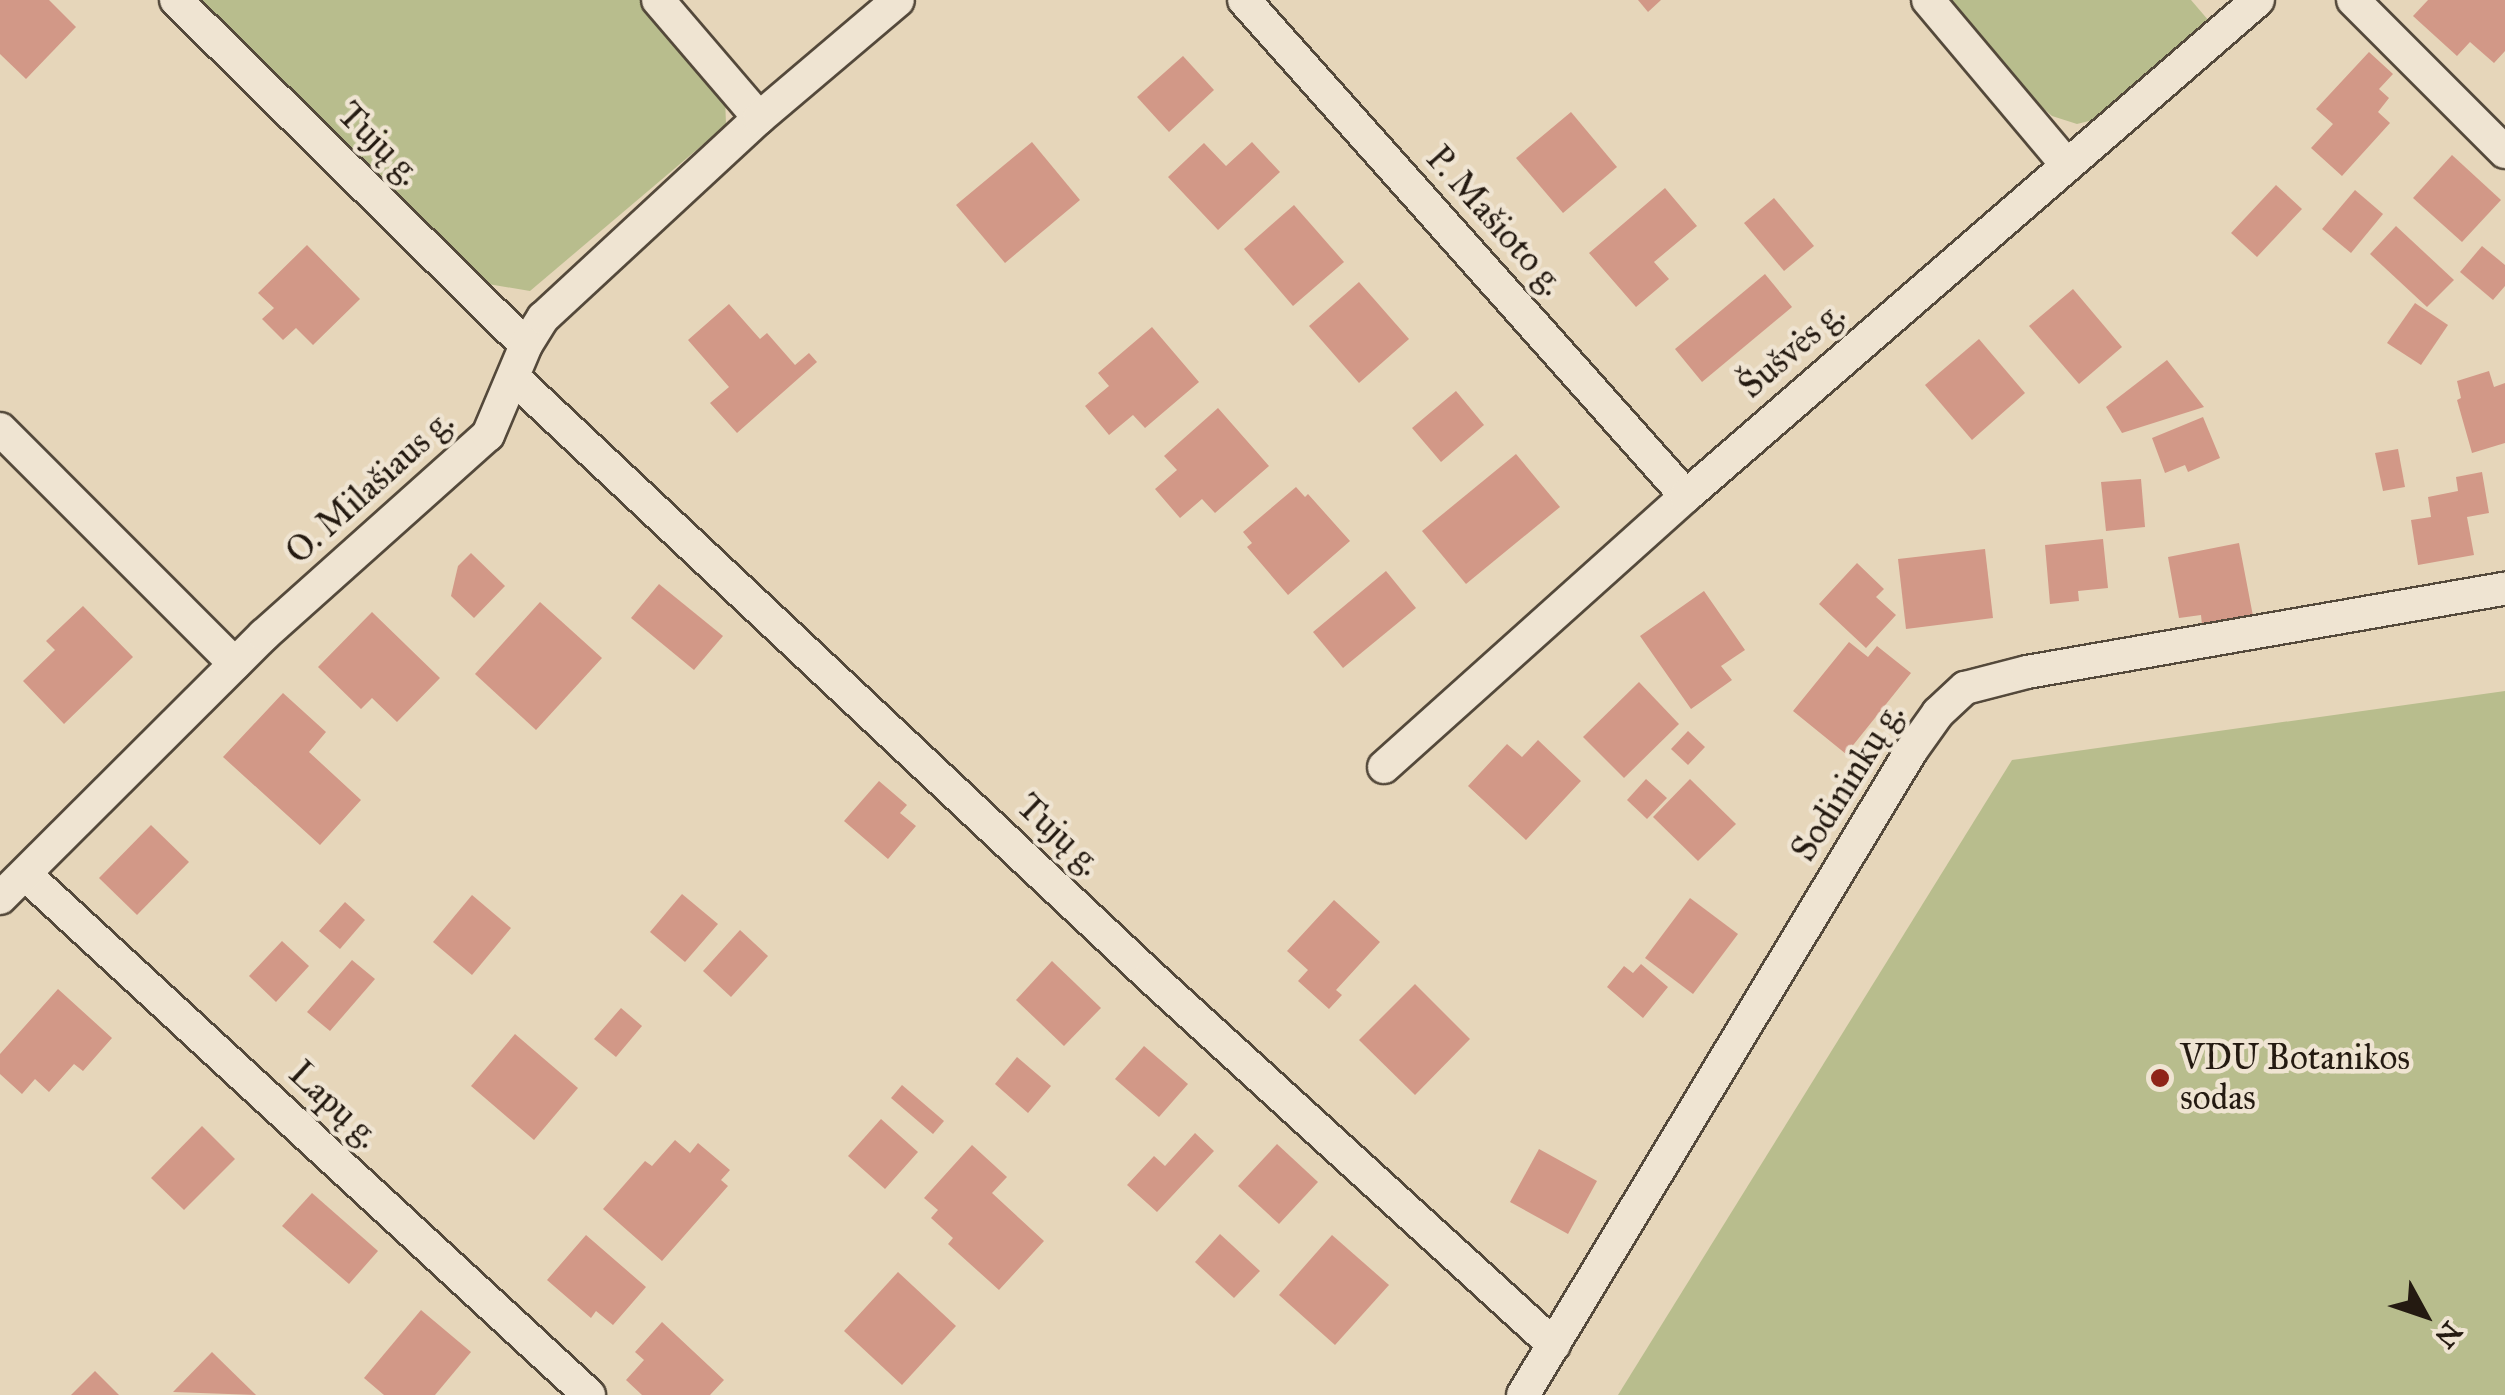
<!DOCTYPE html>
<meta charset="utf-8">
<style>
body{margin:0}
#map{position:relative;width:2505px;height:1395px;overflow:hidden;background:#e6d6ba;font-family:"IM FELL Great Primer",serif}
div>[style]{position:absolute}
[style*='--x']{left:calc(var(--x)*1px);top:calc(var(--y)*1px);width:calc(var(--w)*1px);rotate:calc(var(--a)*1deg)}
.green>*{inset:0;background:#b8bd8d}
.building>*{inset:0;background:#d29887}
.roads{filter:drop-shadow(2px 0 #54493b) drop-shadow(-2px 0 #54493b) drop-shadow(0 2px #54493b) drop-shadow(0 -2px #54493b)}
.minor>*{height:32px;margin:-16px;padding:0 16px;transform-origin:16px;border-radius:16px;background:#efe4d2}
.dots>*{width:28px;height:28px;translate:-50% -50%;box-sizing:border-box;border:5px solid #efe4d2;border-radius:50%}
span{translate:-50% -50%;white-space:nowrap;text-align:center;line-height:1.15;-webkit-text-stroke:9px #efe4d2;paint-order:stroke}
.street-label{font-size:35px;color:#241a11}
.poi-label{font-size:35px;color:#241a11}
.left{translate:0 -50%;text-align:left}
.north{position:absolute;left:2375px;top:1265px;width:100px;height:100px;-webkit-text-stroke:8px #efe4d2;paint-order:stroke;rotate:130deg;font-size:28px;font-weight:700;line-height:40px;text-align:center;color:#241a11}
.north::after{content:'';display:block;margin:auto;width:35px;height:45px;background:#241a11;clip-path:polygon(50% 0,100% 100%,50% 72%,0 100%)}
</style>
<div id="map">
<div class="green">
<div style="clip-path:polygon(197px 0,642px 0,725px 96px,726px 125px,530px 291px,488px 284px)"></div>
<div style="clip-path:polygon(1948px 0,2191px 0,2209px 21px,2101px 118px,2077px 124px,2052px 116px,2032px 98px)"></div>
<div style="clip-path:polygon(2505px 691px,2505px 1395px,1618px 1395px,2012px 760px)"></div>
</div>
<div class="building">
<div style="clip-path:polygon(0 0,49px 0,76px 27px,26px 79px,0 54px)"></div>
<div style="clip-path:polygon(1638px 0,1661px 0,1648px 12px)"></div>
<div style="clip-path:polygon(2428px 0,2505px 0,2505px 51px,2494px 63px,2470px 42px,2457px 56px,2413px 16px)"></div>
<div style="clip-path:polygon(2369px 52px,2393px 74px,2379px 89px,2389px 98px,2378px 112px,2390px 123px,2342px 176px,2311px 148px,2333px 124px,2316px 109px)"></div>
<div style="clip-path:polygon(1183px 56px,1214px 90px,1169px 132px,1137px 97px)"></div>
<div style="clip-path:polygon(1571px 112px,1617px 167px,1563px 213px,1516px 158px)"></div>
<div style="clip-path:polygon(1032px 142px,1080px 200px,1005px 263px,956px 205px)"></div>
<div style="clip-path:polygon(1252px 142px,1280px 172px,1218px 230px,1168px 177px,1204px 143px,1226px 166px)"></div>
<div style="clip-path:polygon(2452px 155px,2501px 200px,2462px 242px,2413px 198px)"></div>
<div style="clip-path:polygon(2276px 185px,2302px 209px,2257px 257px,2231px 233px)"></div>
<div style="clip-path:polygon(1665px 188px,1697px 226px,1654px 262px,1669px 279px,1636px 307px,1589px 253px)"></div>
<div style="clip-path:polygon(2355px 190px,2383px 214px,2351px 253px,2322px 229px)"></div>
<div style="clip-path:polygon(1774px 198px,1814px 246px,1784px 271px,1744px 223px)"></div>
<div style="clip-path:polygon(1294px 205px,1344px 262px,1293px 306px,1244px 249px)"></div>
<div style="clip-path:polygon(2396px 226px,2454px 280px,2427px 307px,2370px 254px)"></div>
<div style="clip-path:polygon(307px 245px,360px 299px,313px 345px,296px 328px,283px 340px,262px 319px,274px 308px,258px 293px)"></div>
<div style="clip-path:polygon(2482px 246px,2505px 265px,2505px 286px,2493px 300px,2460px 272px)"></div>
<div style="clip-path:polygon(1765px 274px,1792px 307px,1702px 382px,1675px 349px)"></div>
<div style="clip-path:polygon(1359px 282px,1409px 339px,1359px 383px,1309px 326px)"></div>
<div style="clip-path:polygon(2073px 289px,2122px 347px,2079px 384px,2029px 326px)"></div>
<div style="clip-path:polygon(2415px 303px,2448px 325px,2421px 365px,2387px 343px)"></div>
<div style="clip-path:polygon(729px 304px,760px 339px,767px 333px,795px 365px,809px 353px,817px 362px,737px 433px,710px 403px,729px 387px,688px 340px)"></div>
<div style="clip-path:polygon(1152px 327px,1199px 382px,1145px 428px,1133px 415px,1109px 435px,1085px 406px,1109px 386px,1098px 373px)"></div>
<div style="clip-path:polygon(1979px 339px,2025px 393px,1972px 440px,1925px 385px)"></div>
<div style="clip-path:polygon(2167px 360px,2204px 407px,2122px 433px,2106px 407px)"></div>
<div style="clip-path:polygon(2489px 371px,2494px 387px,2505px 383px,2505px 443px,2472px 453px,2457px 400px,2461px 398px,2457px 381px)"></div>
<div style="clip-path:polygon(1456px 391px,1484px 425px,1441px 462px,1412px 428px)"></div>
<div style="clip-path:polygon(1218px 408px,1269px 466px,1215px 513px,1202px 499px,1180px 518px,1155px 489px,1177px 470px,1164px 456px)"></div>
<div style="clip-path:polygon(2203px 417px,2220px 458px,2188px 472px,2185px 465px,2165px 473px,2152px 438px)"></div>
<div style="clip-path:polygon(2398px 449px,2405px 487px,2383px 491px,2375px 453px)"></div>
<div style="clip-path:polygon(1516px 454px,1560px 507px,1466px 584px,1422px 531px)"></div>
<div style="clip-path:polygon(2482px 472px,2489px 513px,2467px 517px,2474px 555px,2418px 565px,2411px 520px,2431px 517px,2428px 497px,2458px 491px,2456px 477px)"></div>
<div style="clip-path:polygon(2141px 479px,2145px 527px,2106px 531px,2101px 482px)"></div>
<div style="clip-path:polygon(1296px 487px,1305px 497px,1308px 494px,1350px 541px,1288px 595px,1247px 547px,1252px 543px,1243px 532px)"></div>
<div style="clip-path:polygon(2103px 539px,2108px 588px,2078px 591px,2079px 601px,2050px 604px,2045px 545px)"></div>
<div style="clip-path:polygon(2239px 543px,2253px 616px,2202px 625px,2201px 615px,2179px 618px,2168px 557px)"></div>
<div style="clip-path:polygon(1985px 549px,1993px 618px,1906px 629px,1898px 559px)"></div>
<div style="clip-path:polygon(471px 553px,505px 586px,474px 618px,451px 596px,458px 566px)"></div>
<div style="clip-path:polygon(1857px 563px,1884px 589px,1876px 597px,1896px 615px,1866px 648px,1819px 604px)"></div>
<div style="clip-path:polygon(1386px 571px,1416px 608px,1343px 668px,1313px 632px)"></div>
<div style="clip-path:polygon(659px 584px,723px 636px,694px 670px,631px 618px)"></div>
<div style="clip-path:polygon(1704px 591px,1745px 650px,1721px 666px,1732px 680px,1691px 709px,1640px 636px)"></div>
<div style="clip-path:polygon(540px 602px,602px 658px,536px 730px,475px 674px)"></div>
<div style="clip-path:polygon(83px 606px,133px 657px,64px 724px,23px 681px,55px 650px,46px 641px)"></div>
<div style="clip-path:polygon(372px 612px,440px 678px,397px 722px,372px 698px,361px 709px,318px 667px)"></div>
<div style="clip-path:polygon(1849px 642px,1868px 657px,1877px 646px,1911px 673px,1846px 754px,1793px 711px)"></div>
<div style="clip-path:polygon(1639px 682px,1679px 724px,1624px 778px,1583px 737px)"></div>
<div style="clip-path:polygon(283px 693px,326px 732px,309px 752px,361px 800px,320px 845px,223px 757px)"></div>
<div style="clip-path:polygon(1688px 731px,1705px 747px,1688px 765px,1671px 749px)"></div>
<div style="clip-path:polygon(1538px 740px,1581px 781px,1526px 840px,1468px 786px,1507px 744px,1522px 757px)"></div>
<div style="clip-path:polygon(1646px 779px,1667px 798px,1647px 819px,1627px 800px)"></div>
<div style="clip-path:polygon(1690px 779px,1736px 824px,1698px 861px,1653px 817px)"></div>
<div style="clip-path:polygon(879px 781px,907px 805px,900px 813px,916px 826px,888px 859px,844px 821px)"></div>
<div style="clip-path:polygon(151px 825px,189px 862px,137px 915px,99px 878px)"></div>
<div style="clip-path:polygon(682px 894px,718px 924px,685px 962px,650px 932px)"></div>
<div style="clip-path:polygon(472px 895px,511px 928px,472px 975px,433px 942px)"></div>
<div style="clip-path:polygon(1690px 898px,1738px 934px,1693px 994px,1645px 958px)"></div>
<div style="clip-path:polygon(1334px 900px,1380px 942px,1336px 990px,1342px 995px,1329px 1009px,1298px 981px,1308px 970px,1287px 951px)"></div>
<div style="clip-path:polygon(345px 902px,365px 920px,340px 949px,319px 931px)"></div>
<div style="clip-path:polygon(740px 930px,768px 956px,731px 997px,703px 971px)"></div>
<div style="clip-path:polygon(282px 941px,309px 966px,276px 1002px,249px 976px)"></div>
<div style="clip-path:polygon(352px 960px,375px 979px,330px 1031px,307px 1012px)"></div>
<div style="clip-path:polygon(1052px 961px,1101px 1008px,1064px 1046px,1016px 1000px)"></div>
<div style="clip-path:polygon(1641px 964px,1668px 987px,1643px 1018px,1607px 987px,1624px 966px,1633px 973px)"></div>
<div style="clip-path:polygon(1415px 984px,1470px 1039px,1415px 1095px,1359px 1040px)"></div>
<div style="clip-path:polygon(58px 989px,112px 1038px,83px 1071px,74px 1064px,49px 1092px,35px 1079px,22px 1094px,0 1074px,0 1054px)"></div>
<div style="clip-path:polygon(621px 1008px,642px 1026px,616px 1057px,594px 1039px)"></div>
<div style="clip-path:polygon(515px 1034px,578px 1088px,534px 1140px,471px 1086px)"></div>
<div style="clip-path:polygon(1144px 1046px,1188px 1084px,1159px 1117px,1115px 1079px)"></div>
<div style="clip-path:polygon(1017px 1057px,1051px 1086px,1028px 1113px,995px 1084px)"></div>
<div style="clip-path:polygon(902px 1085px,944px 1121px,933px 1134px,891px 1098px)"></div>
<div style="clip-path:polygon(881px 1119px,918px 1152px,885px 1189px,848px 1156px)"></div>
<div style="clip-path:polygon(202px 1126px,235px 1159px,184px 1210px,151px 1178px)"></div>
<div style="clip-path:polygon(1195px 1133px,1214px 1151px,1157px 1212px,1127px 1185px,1154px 1156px,1165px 1166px)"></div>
<div style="clip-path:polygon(675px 1140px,690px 1153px,698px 1143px,730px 1170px,721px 1180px,728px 1186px,662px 1261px,603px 1209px,645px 1161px,652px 1166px)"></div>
<div style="clip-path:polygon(1277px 1144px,1318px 1182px,1279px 1224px,1238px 1186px)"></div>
<div style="clip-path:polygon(972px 1145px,1007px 1177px,992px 1193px,1044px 1241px,999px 1290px,948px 1244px,953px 1238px,931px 1218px,938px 1210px,924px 1198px)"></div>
<div style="clip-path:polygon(1539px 1149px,1597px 1181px,1568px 1234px,1510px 1202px)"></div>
<div style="clip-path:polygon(312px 1193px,378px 1251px,349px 1284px,282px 1226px)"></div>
<div style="clip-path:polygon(1220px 1234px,1260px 1271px,1234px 1298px,1195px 1262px)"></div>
<div style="clip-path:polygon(586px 1235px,646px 1287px,613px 1325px,596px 1311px,591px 1318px,547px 1280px)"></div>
<div style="clip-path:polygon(1332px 1235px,1389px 1285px,1335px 1345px,1279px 1295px)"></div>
<div style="clip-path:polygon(898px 1272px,956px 1326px,902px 1385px,844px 1331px)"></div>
<div style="clip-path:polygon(421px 1310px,471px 1352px,435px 1395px,384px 1395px,364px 1378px)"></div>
<div style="clip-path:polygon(662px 1322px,724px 1380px,710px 1395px,642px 1395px,626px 1380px,644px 1360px,635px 1352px)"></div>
<div style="clip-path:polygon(212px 1352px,256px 1395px,173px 1392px)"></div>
<div style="clip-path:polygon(95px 1371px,119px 1395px,71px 1395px)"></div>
</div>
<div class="roads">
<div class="minor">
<div style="--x:176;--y:0;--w:491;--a:44.6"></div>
<div style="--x:658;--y:0;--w:155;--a:49.4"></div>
<div style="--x:1244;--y:0;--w:664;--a:48.29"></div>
<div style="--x:1928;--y:0;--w:214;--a:49.9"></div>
<div style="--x:2353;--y:0;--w:215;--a:45"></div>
<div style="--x:515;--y:379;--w:872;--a:43.23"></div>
<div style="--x:1150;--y:976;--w:547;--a:42.41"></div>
<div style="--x:0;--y:429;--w:332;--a:45"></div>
<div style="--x:1384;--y:767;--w:406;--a:-41.9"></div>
<div style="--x:1686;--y:496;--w:757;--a:-40.93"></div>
<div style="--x:25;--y:874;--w:768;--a:42.73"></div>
<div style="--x:0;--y:898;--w:373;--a:-44.9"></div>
<div style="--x:264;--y:635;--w:300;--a:-41.8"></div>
<div style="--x:488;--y:435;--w:98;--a:-67.1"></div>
<div style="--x:526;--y:345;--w:32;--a:-58"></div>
<div style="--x:543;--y:318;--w:294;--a:-42.8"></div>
<div style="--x:759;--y:118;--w:182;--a:-40.3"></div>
<div style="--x:1523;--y:1395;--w:752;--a:-58.93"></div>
<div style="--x:1911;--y:751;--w:47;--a:-54.6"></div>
<div style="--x:1938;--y:713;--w:37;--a:-43"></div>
<div style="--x:1965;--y:688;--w:64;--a:-14.5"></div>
<div style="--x:2027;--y:672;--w:485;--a:-9.9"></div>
</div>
</div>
<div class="dots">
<div style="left:2160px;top:1078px;background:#8f2418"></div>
</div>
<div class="street-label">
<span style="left:379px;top:144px;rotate:45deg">Tujų g.</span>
<span style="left:1495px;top:221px;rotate:48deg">P. Mašioto g.</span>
<span style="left:1792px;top:350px;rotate:-41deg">Šušvės g.</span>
<span style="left:370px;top:487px;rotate:-42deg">O. Milašiaus g.</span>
<span style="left:1848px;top:782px;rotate:-58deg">Sodininkų g.</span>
<span style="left:1059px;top:835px;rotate:43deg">Tujų g.</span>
<span style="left:334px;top:1105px;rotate:43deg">Lapų g.</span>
</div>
<div class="poi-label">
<span class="left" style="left:2180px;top:1078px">VDU Botanikos<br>sodas</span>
</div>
<div class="north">N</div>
</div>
